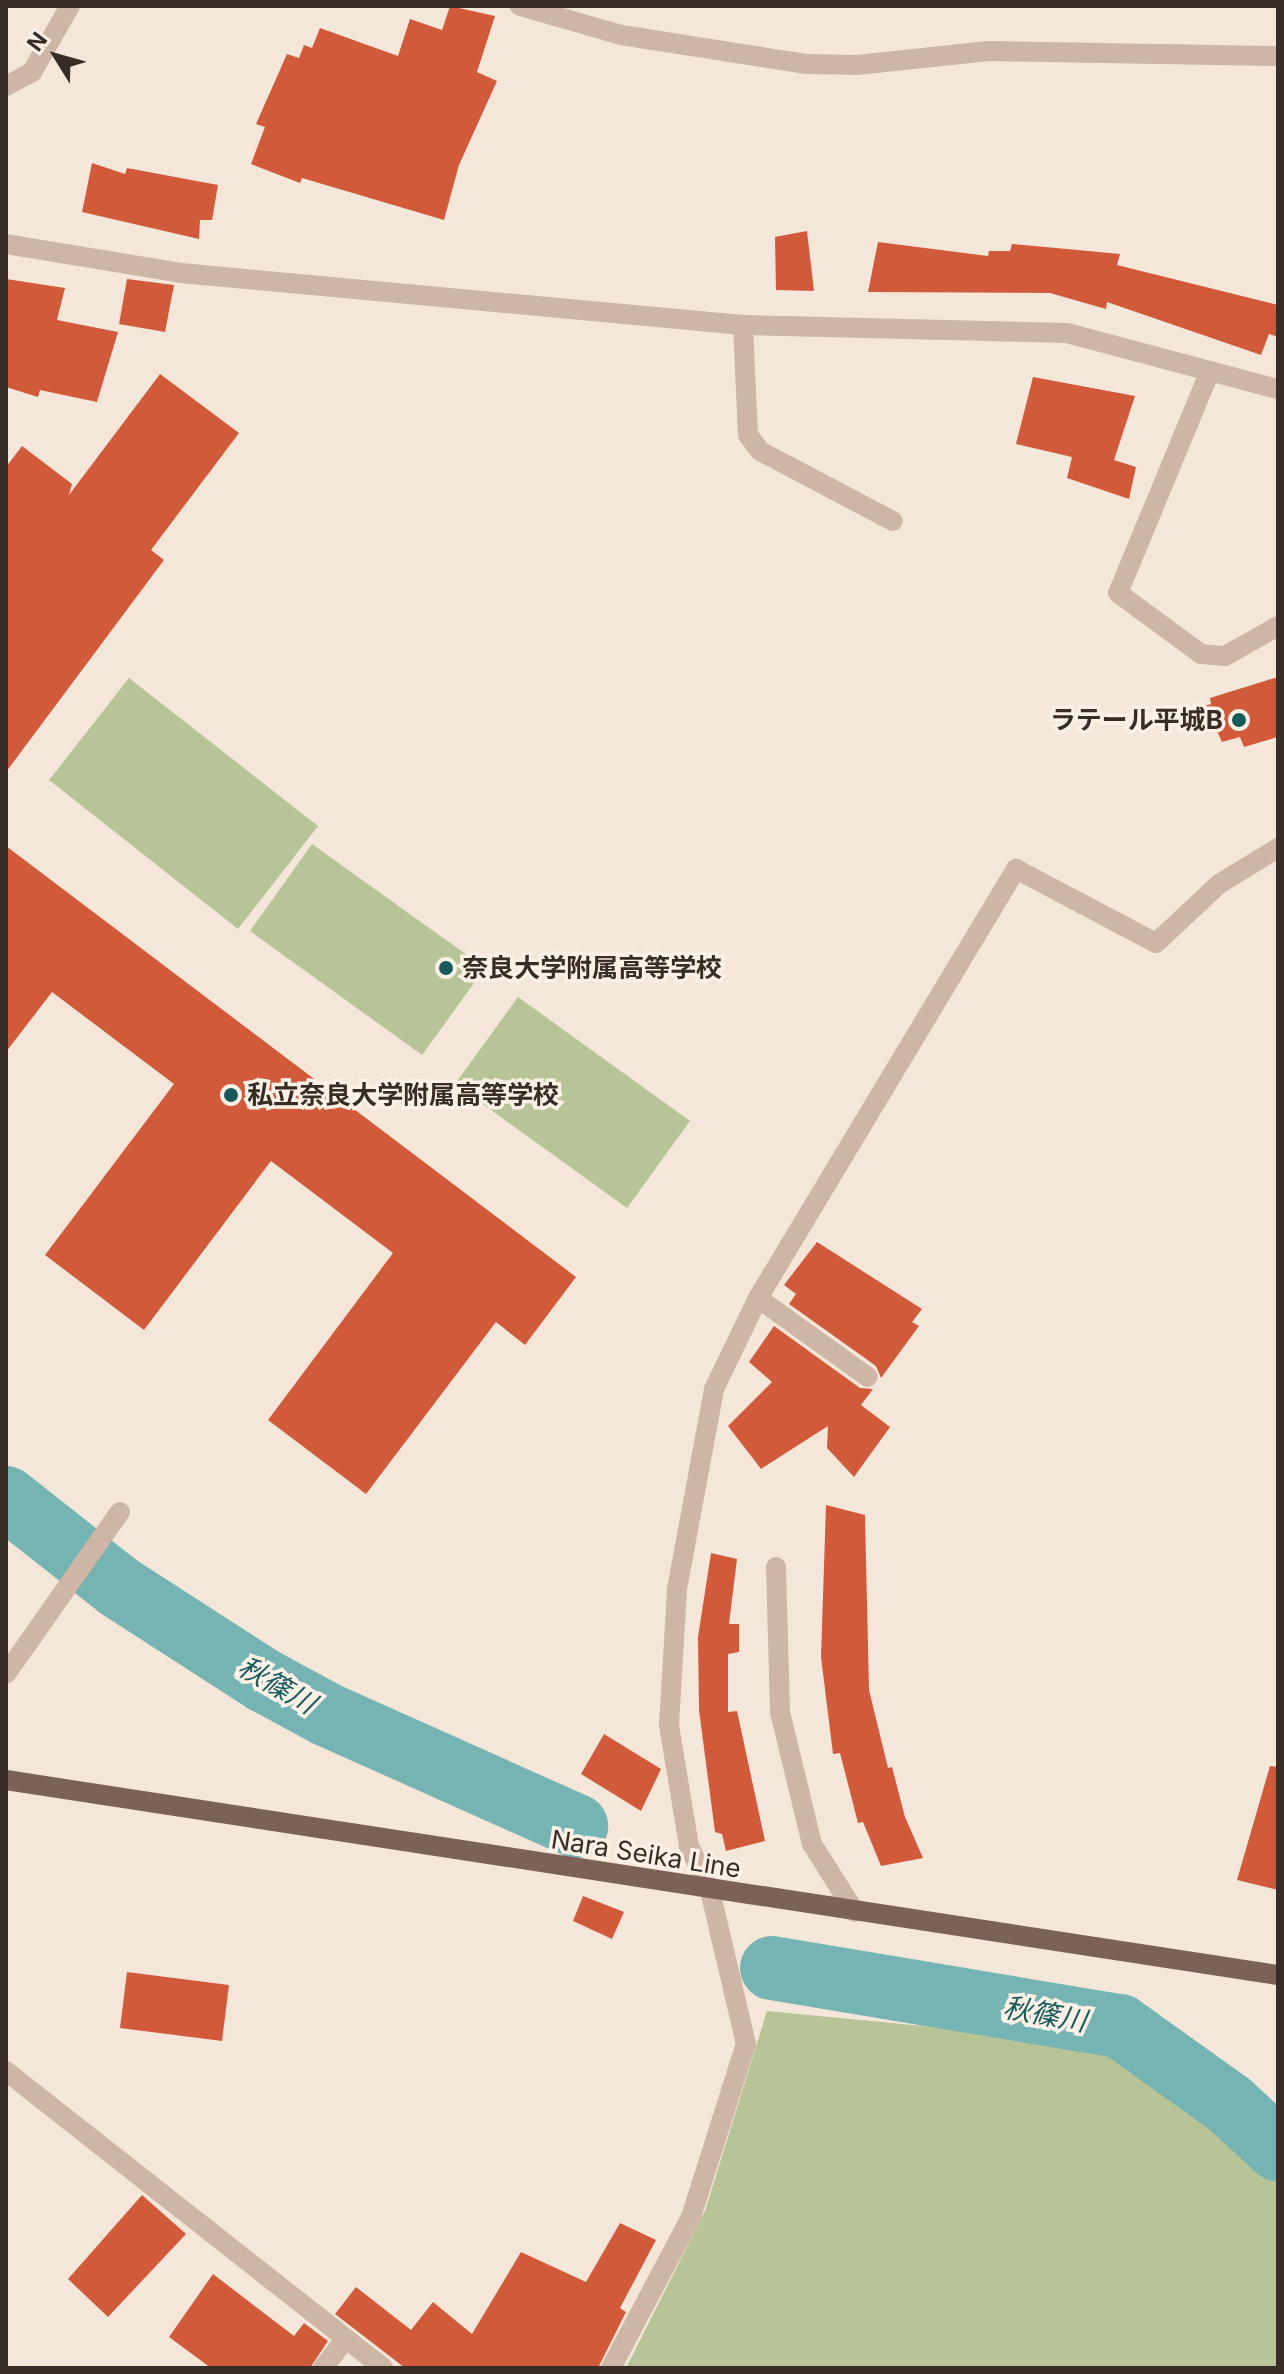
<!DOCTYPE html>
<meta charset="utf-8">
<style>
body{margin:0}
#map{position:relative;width:1284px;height:2374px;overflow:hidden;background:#f4e7da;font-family:Inter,"Noto Sans JP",sans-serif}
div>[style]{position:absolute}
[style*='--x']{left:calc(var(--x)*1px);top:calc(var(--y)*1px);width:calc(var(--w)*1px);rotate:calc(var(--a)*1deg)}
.green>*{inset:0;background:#b7c498}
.river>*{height:64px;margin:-32px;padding:0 32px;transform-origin:32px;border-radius:32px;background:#76b3b3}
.building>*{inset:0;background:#d15a3b}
.street>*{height:20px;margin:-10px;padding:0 10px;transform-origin:10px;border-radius:10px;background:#cdb6a5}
.primary>*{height:20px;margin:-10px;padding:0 10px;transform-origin:10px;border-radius:10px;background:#7b6156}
.dots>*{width:22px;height:22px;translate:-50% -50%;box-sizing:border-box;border:4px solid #fbf1e7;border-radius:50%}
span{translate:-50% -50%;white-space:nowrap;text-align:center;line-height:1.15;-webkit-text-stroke:7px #fbf1e7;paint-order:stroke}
.poi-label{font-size:26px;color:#382c27;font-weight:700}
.right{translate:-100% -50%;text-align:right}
.left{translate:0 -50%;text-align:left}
.street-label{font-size:26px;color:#382c27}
.water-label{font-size:28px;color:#185b5d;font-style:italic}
.frame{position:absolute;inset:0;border:8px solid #382c27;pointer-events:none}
.north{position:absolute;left:16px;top:16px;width:80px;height:80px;-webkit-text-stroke:6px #fbf1e7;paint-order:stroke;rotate:307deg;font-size:22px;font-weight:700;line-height:32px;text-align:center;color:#382c27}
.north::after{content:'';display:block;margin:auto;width:28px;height:36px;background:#382c27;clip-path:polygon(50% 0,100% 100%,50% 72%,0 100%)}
</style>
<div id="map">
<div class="green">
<div style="clip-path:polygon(129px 678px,318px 826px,238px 929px,49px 780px)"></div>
<div style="clip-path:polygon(312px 844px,485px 968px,422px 1055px,250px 931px)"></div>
<div style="clip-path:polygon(518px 997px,690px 1121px,627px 1208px,455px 1084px)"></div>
<div style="clip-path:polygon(767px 2011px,1111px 2044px,1142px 2058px,1278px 2167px,1278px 2368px,626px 2368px,705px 2211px)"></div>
</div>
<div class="river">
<div style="--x:6;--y:1498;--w:144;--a:38.2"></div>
<div style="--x:119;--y:1587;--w:174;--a:32.8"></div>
<div style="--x:265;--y:1681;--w:72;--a:28.4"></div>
<div style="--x:328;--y:1715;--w:272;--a:24.1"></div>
<div style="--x:772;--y:1968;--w:353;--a:9.5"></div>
<div style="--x:1120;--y:2026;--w:134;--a:35.6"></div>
<div style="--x:1229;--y:2104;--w:67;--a:42.6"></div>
</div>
<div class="building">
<div style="clip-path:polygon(450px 6px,495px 16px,477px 72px,497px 81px,459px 165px,444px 220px,302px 178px,300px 183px,251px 164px,265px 127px,256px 124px,287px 54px,299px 58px,304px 45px,312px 48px,320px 28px,398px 56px,410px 19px,442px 30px)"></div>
<div style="clip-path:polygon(92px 163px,125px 174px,127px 168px,218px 185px,212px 220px,200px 220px,199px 239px,82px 212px)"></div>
<div style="clip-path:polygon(807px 231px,814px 291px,776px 290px,775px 237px)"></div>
<div style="clip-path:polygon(878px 242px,988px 256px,989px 251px,1010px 251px,1012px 244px,1120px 254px,1117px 265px,1278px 305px,1278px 337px,1269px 334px,1261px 355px,1107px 302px,1106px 309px,1050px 293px,868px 292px)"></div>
<div style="clip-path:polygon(6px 279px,65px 288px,57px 320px,118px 332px,97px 402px,40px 390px,38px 397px,6px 387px)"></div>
<div style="clip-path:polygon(127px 279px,174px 285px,165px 332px,119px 324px)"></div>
<div style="clip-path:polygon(160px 374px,239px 433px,151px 550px,164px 560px,6px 772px,6px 467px,22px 446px,72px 484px,69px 495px)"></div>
<div style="clip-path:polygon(1033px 377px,1135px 396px,1114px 460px,1136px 467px,1129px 499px,1067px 478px,1072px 457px,1016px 444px)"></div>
<div style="clip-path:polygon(1278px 677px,1278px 737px,1244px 747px,1240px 737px,1222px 742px,1217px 731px,1204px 733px,1196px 709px,1211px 704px,1210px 698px)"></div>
<div style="clip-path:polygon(6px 846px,576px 1277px,525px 1345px,496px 1322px,366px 1494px,268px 1420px,393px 1253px,271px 1161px,144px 1330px,45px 1255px,174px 1084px,52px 992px,6px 1052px)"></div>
<div style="clip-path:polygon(817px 1242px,922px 1309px,912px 1322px,919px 1326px,881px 1378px,876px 1366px,789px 1304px,796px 1294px,784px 1285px)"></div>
<div style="clip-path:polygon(774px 1326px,860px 1388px,873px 1389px,861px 1405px,890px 1427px,854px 1477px,827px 1448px,828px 1426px,761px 1469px,728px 1426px,772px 1382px,749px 1362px)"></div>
<div style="clip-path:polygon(826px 1505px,865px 1515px,869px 1690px,888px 1768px,892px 1767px,905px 1817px,923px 1858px,881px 1866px,863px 1822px,858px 1823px,840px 1753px,833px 1754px,821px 1657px)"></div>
<div style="clip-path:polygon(711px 1553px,737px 1559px,729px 1624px,739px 1624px,739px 1652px,728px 1654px,728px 1712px,737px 1711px,765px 1841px,726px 1851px,722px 1834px,715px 1832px,699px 1710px,698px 1637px)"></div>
<div style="clip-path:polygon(604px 1734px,661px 1769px,641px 1811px,581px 1774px)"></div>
<div style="clip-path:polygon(1270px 1766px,1278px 1767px,1278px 1890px,1237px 1880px)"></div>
<div style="clip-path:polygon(583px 1896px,624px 1912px,612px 1939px,573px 1921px)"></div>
<div style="clip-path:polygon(127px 1972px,229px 1985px,222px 2041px,120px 2028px)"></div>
<div style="clip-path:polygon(142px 2195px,186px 2234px,108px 2317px,68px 2279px)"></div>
<div style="clip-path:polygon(620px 2223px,656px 2240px,620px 2308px,626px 2312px,598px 2368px,405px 2368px,335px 2314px,356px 2287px,411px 2330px,433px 2302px,472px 2334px,521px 2252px,586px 2282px)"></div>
<div style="clip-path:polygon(213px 2274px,294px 2336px,304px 2323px,328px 2341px,310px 2368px,211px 2368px,169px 2337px)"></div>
</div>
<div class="street">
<div style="--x:520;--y:6;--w:105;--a:16"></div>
<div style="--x:621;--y:35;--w:187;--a:8.9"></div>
<div style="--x:806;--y:64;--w:51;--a:1.1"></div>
<div style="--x:857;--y:65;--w:132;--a:-6.1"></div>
<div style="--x:988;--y:51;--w:290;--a:1"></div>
<div style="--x:6;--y:86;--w:30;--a:-28"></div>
<div style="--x:32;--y:72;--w:76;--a:-60.1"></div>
<div style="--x:6;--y:244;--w:177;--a:9.4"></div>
<div style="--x:181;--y:273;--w:564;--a:5.29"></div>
<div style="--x:743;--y:325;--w:324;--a:1.4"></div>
<div style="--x:1067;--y:333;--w:218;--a:14.9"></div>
<div style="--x:743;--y:325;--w:110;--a:87.4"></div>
<div style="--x:748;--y:435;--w:20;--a:53"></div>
<div style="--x:760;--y:451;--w:150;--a:27.8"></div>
<div style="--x:1210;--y:371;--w:240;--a:112.5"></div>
<div style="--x:1118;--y:593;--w:103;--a:36.3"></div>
<div style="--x:1201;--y:654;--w:24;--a:5"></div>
<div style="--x:1225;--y:656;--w:61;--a:-29.5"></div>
<div style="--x:758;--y:1298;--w:135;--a:35.7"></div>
<div style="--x:776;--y:1567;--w:145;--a:88.4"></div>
<div style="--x:780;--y:1712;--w:136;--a:76.4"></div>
<div style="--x:812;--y:1844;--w:80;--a:57.7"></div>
<div style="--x:6;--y:1674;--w:198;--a:-54.9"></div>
<div style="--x:6;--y:2071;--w:480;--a:38.2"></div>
<div style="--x:323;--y:2368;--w:37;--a:-52"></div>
<div style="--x:611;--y:2368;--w:171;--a:-62.1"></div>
<div style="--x:691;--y:2217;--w:182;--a:-72.4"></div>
<div style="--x:746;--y:2044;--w:158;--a:-103.2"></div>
<div style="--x:710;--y:1890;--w:49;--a:-115.5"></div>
<div style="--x:689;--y:1846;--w:123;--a:-99.4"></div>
<div style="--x:669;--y:1725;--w:136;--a:-86.6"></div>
<div style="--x:677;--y:1589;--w:203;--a:-79.5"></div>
<div style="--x:714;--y:1389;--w:101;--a:-64.2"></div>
<div style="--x:758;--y:1298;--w:501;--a:-58.98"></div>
<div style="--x:1016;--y:869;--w:158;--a:27.9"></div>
<div style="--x:1156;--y:943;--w:86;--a:-43.1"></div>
<div style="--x:1219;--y:884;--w:69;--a:-31.4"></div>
</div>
<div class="primary">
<div style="--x:6;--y:1780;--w:1287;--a:8.72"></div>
</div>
<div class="dots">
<div style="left:1239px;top:720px;background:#185b5d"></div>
<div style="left:446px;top:968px;background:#185b5d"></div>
<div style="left:231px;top:1095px;background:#185b5d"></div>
</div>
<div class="poi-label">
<span class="right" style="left:1223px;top:720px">ラテール平城B</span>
<span class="left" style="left:462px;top:968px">奈良大学附属高等学校</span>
<span class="left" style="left:247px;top:1095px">私立奈良大学附属高等学校</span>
</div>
<div class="street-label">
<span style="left:646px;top:1854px;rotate:9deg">Nara Seika Line</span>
</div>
<div class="water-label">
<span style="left:277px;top:1685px;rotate:30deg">秋篠川</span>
<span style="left:1045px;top:2014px;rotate:10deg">秋篠川</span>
</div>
<div class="frame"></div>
<div class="north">N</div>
</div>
